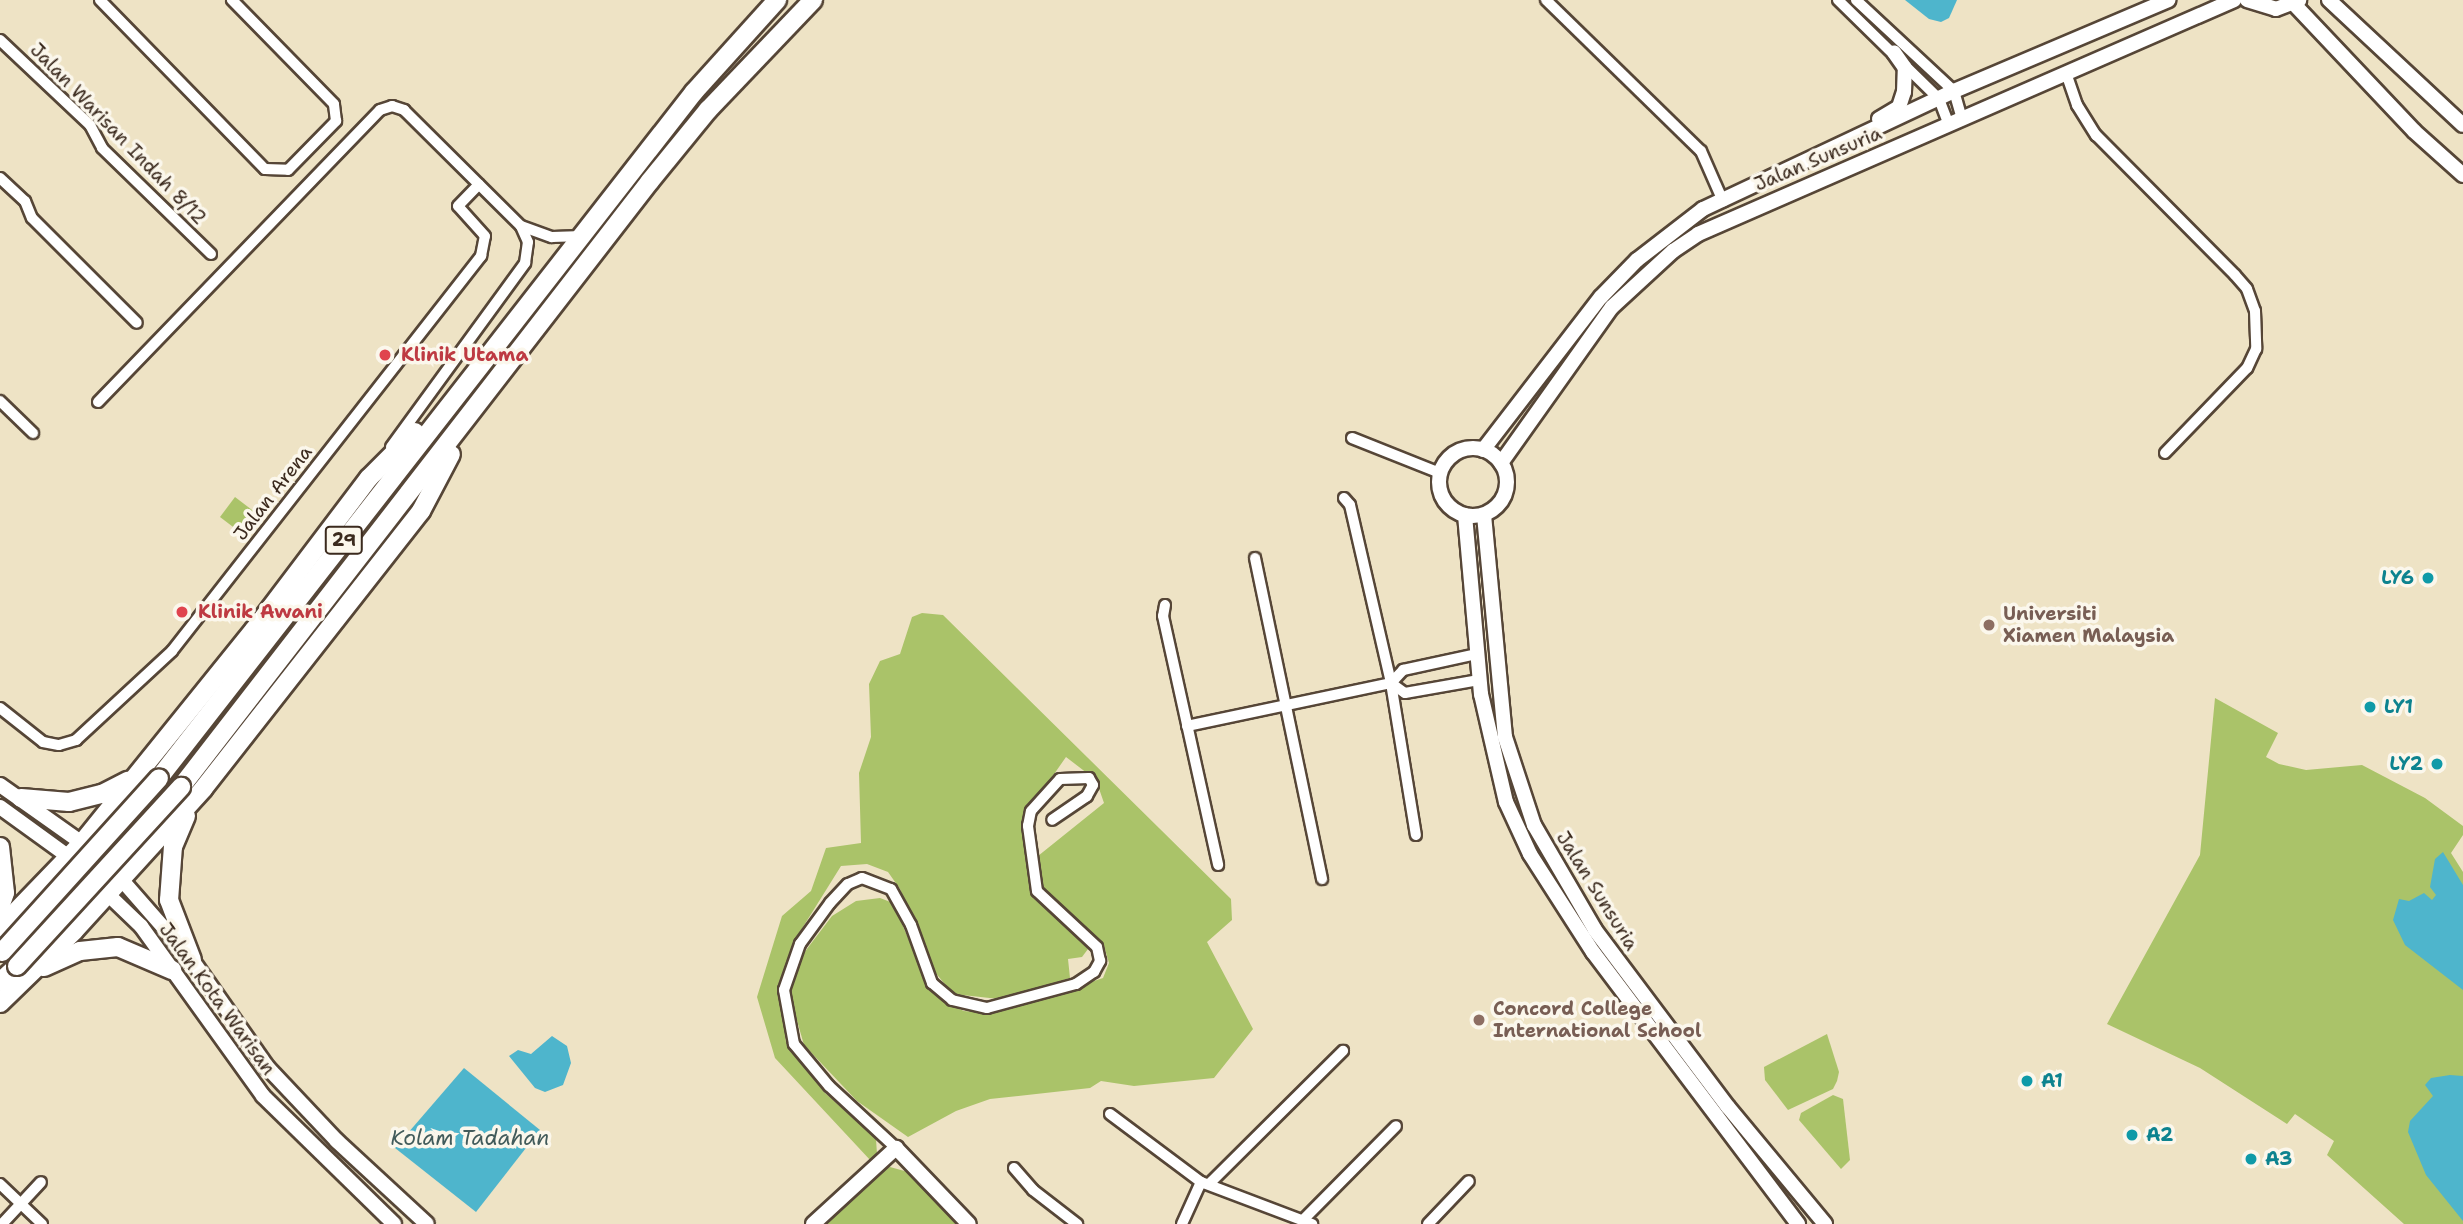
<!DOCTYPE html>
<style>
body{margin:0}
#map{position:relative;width:2463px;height:1224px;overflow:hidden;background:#eee3c5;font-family:"Shantell Sans",sans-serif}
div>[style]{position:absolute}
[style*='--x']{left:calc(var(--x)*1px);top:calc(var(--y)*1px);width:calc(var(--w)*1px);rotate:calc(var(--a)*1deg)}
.green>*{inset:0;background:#aac369}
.water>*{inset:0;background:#4eb5cc}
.roads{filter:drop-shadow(2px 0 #564637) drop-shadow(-2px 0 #564637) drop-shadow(0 2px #564637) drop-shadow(0 -2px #564637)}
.minor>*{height:10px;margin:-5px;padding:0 5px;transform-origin:5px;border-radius:5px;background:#fff}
.tertiary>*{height:14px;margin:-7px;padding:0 7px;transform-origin:7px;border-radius:7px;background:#fff}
.tertiary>.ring{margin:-7px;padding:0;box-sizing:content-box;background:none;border:14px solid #fff;border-radius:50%}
.trunk>*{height:18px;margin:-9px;padding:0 9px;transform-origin:9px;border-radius:9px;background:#fff}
.bridges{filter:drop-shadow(2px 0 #564637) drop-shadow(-2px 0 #564637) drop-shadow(0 2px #564637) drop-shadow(0 -2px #564637)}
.trunk-bridge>*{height:18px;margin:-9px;padding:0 9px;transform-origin:9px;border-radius:9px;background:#fff}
.dots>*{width:19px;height:19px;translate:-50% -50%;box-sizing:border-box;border:4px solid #fbf7ec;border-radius:50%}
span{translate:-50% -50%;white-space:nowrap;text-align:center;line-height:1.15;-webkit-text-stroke:7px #fbf7ec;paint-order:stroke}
.shield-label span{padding:2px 5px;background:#fbf7ec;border:2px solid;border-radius:5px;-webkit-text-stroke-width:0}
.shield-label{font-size:18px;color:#3b2a1e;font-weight:700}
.street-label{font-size:19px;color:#3b2a1e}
.health-label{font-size:19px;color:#be3a42;font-weight:700}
.left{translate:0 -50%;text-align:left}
.culture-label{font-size:19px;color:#0d838f;font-weight:700}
.right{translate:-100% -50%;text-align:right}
.education-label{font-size:19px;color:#785e54;font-weight:700}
.water-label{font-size:21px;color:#425b5b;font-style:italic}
</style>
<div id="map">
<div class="green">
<div style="clip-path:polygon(235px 497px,260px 516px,245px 536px,220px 517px)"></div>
<div style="clip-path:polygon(922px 613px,943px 615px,1231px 899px,1232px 920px,1207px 942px,1253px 1029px,1214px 1078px,1134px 1086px,1101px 1081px,1090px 1088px,990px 1099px,956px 1111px,908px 1137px,857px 1101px,804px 1045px,790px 996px,800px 958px,832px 916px,856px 901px,880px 898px,893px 903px,930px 989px,945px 1003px,964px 1011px,984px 1013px,1022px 1005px,1103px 978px,1109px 963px,1104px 946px,1040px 884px,1038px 856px,1104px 803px,1096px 780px,1066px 757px,1024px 817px,1025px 857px,1032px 894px,1088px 949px,1082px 957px,1068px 959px,1070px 978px,999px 999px,953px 994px,934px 971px,900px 889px,888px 872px,867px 864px,841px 866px,793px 943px,779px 985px,786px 1042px,824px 1092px,876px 1139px,877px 1154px,871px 1161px,775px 1058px,757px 997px,782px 916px,811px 891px,826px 848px,861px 843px,859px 773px,871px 737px,869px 684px,880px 661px,900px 654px,912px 617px)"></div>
<div style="clip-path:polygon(2215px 698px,2278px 733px,2266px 757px,2279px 764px,2306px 770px,2362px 765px,2425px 798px,2463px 826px,2463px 835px,2451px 853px,2463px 872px,2463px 1224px,2404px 1224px,2327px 1155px,2334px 1141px,2295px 1114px,2287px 1124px,2200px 1068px,2107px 1024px,2200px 855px)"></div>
<div style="clip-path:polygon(1827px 1034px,1839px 1072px,1837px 1081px,1833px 1089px,1788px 1110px,1765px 1080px,1764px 1067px)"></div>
<div style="clip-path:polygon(1833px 1095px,1843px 1099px,1850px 1160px,1841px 1169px,1799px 1120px,1801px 1113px)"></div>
<div style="clip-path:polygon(890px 1167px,908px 1172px,959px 1224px,819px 1224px,877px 1170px)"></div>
</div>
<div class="water">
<div style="clip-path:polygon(1905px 0,1957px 0,1949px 18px,1941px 22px,1929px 19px)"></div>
<div style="clip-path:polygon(2443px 852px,2463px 885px,2463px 990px,2405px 945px,2393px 920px,2399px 899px,2409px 901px,2424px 893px,2432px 900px,2436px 895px,2430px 887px,2435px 859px)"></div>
<div style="clip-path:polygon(552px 1036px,567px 1046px,571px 1063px,563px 1085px,545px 1092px,535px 1088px,509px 1056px,518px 1050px,531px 1054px)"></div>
<div style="clip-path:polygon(464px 1068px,540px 1130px,476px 1212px,395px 1148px)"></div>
<div style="clip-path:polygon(2450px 1075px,2463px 1076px,2463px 1221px,2426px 1175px,2408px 1132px,2410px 1121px,2433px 1096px,2425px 1085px,2431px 1078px)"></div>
</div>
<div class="roads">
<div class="minor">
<div style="--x:100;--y:0;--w:236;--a:45.7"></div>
<div style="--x:265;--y:169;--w:23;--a:2"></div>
<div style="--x:288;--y:170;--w:69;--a:-45.6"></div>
<div style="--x:336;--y:121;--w:17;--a:-97"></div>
<div style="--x:334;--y:104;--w:146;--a:-134.4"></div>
<div style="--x:1546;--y:0;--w:216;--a:44.3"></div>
<div style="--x:1701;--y:151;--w:55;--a:66.3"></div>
<div style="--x:1838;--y:0;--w:141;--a:44.4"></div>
<div style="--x:1939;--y:99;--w:25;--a:69"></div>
<div style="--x:1856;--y:0;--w:134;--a:42.9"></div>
<div style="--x:1954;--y:91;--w:25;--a:74"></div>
<div style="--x:0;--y:40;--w:124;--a:43.4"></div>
<div style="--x:90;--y:125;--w:26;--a:62"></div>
<div style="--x:102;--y:148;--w:152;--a:44.2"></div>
<div style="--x:2066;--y:73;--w:34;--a:71"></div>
<div style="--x:2077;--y:105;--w:36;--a:58"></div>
<div style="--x:2096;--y:135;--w:197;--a:45.2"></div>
<div style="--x:2235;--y:275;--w:18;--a:49"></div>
<div style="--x:2247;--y:289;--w:23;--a:70"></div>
<div style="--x:2255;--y:311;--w:38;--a:88"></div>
<div style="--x:2256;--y:349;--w:21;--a:115"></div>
<div style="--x:2247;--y:368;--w:118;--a:134"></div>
<div style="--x:0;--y:178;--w:34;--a:43"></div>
<div style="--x:25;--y:201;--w:18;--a:68"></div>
<div style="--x:32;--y:218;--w:148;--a:45"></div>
<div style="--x:0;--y:401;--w:46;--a:44.1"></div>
<div style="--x:98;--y:402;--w:406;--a:-46"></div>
<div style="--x:380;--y:110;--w:13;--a:-18"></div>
<div style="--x:392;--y:106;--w:13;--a:18"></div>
<div style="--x:404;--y:110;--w:165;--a:44.8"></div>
<div style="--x:521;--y:226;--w:33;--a:20"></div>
<div style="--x:552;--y:237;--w:31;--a:-2"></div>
<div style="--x:1352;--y:438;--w:95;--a:21.7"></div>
<div style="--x:391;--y:447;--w:228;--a:-53.9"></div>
<div style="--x:525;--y:263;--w:21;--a:-82"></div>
<div style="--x:528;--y:242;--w:17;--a:-114"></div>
<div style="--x:1344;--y:498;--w:9;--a:49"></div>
<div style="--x:1350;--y:505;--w:183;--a:77"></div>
<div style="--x:1391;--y:683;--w:154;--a:80.7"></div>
<div style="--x:1255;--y:558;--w:328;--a:78.2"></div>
<div style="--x:1165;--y:605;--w:11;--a:100"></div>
<div style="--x:1163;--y:616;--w:255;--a:77.5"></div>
<div style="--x:1391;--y:683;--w:17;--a:36"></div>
<div style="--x:1405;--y:693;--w:75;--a:-10"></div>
<div style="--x:0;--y:708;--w:55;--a:38.3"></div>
<div style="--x:43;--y:742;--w:16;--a:11"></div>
<div style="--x:59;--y:745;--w:18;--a:-16"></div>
<div style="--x:76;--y:740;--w:131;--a:-42.8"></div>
<div style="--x:172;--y:651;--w:502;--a:-51.96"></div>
<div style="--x:481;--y:256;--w:20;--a:-79"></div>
<div style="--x:485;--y:236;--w:40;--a:-132"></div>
<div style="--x:458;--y:206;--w:30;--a:-46"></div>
<div style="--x:1187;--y:726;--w:208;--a:-11.9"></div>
<div style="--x:1391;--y:683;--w:18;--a:-47"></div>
<div style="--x:1403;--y:670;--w:76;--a:-12.2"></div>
<div style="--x:1110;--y:1114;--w:114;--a:36.8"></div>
<div style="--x:1201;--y:1182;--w:119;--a:20.7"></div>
<div style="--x:896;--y:1148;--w:91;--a:-137.2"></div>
<div style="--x:829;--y:1086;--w:55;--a:-129.8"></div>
<div style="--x:794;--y:1044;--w:55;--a:-100.5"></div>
<div style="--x:784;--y:990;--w:49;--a:-70.8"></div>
<div style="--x:800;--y:944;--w:51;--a:-53.8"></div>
<div style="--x:830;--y:903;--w:26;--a:-47"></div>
<div style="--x:848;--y:884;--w:15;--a:-23"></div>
<div style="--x:862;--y:878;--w:31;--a:21"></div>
<div style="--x:891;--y:889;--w:41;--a:60.9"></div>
<div style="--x:911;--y:925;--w:62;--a:70.1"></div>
<div style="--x:932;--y:983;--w:26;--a:40"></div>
<div style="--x:952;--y:1000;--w:36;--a:13"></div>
<div style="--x:987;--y:1008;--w:92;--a:-15.1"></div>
<div style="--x:1076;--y:984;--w:22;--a:-34"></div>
<div style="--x:1094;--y:972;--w:13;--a:-61"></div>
<div style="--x:1100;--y:961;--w:14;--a:-102"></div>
<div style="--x:1097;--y:947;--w:82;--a:-137"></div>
<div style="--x:1037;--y:891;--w:66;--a:-97.9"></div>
<div style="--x:1028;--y:826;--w:15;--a:-79"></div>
<div style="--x:1031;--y:811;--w:43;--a:-47.8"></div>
<div style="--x:1060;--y:779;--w:29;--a:-2"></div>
<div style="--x:1089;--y:778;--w:8;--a:60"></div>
<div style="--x:1093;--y:785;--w:13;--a:119"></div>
<div style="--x:1087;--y:796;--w:42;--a:145.6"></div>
<div style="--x:1014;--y:1168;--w:29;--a:49"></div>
<div style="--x:1033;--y:1190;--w:56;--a:37.7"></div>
<div style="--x:0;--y:1184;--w:58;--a:43.6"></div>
<div style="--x:1209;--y:1184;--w:189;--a:-44.8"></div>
<div style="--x:1303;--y:1220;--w:132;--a:-45.3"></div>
<div style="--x:2;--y:1224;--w:57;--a:-47.1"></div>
<div style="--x:1182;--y:1224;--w:46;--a:-65.7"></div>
<div style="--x:1428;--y:1224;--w:59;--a:-46.4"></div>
</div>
<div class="tertiary">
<div style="--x:2247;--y:0;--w:30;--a:17"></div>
<div style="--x:2276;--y:9;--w:25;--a:-21"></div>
<div style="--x:2329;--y:0;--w:183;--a:43"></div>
<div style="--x:2294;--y:4;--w:175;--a:46.6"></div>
<div style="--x:2414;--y:131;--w:66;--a:41.9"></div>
<div style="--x:1879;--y:119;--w:23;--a:-31"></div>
<div style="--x:1899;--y:107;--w:16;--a:-72"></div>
<div style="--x:1904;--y:92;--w:24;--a:-88"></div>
<div style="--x:1905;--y:68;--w:19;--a:-125"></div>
<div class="ring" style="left:1439px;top:448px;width:54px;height:54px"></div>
<div style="--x:1483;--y:450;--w:193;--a:-52.4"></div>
<div style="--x:1601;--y:297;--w:52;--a:-45.8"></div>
<div style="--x:1637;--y:260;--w:83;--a:-37.7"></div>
<div style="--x:1703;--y:209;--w:277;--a:-25.2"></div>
<div style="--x:1954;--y:91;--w:233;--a:-23"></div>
<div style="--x:1501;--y:463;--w:191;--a:-54.6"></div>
<div style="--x:1612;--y:307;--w:83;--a:-42.6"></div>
<div style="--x:1673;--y:251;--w:30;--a:-34"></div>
<div style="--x:1698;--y:234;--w:585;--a:-23.58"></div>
<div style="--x:1465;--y:515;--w:180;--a:84.9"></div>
<div style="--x:1481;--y:694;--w:111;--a:77"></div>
<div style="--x:1506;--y:802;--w:57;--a:65.2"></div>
<div style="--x:1530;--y:854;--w:117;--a:57.3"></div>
<div style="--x:1593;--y:952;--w:341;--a:53"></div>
<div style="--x:1484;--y:515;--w:223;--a:84.6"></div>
<div style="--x:1505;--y:737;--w:93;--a:71.8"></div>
<div style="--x:1534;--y:825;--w:121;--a:59.8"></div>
<div style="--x:1595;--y:930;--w:221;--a:53.1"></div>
<div style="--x:1728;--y:1107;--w:152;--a:50.3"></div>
<div style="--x:0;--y:785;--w:100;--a:35.3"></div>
<div style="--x:82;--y:843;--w:53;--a:42.7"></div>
<div style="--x:121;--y:879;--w:108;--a:48.8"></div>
<div style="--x:192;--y:960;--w:132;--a:54.9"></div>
<div style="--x:268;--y:1068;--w:100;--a:46.6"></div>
<div style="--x:337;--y:1141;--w:122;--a:42.7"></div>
<div style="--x:0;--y:807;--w:85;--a:35.9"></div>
<div style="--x:69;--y:857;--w:100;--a:43.8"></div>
<div style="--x:141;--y:926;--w:209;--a:54.3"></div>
<div style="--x:263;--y:1096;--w:183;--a:44.3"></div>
<div style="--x:813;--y:1224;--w:113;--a:-42.5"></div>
<div style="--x:896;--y:1148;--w:105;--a:46.2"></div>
</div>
<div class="trunk">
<div style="--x:159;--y:778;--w:870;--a:-52.05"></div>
<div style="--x:694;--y:92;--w:124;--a:-47.9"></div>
<div style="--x:181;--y:787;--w:766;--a:-52.26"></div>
<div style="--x:650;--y:181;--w:92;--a:-50.8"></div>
<div style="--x:708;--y:110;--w:152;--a:-46.3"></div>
<div style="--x:21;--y:798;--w:48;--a:4.8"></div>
<div style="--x:69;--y:802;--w:34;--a:-14"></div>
<div style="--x:102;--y:794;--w:29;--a:-27"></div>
<div style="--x:186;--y:816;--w:33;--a:113"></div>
<div style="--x:173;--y:846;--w:54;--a:94.2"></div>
<div style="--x:169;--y:900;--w:64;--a:69"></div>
<div style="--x:0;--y:847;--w:46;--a:83.8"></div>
<div style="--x:5;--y:893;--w:15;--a:110"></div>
<div style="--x:0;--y:928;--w:118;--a:-46"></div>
<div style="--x:82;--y:843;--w:274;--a:-51.1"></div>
<div style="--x:254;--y:630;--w:191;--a:-52.9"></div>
<div style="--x:369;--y:478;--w:65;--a:-45"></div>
<div style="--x:44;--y:967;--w:39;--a:-24"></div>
<div style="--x:80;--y:951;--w:38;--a:-6"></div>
<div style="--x:118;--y:947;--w:59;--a:23.1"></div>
<div style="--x:0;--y:982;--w:23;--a:-43"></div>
<div style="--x:0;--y:1003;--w:103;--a:-44.2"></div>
<div style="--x:74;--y:931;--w:192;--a:-47.7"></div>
<div style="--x:203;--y:789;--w:353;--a:-51.9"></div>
<div style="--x:421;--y:511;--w:64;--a:-62.2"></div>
</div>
</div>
<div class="bridges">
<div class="trunk-bridge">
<div style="--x:2;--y:952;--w:234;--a:-47.9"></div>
<div style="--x:17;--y:966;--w:243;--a:-47.5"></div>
</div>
</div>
<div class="dots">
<div style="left:385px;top:355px;background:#e0444e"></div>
<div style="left:2428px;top:578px;background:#0f9aa8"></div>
<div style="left:182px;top:612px;background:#e0444e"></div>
<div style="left:1989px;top:625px;background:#8d6e63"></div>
<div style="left:2370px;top:707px;background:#0f9aa8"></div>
<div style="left:2437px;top:764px;background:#0f9aa8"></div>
<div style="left:1479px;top:1020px;background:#8d6e63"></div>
<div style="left:2027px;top:1081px;background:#0f9aa8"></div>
<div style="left:2132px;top:1135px;background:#0f9aa8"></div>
<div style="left:2251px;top:1159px;background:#0f9aa8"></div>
</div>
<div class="shield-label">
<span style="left:344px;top:540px">29</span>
</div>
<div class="street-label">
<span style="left:118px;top:134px;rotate:46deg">Jalan Warisan Indah 8/12</span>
<span style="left:1818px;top:159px;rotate:-23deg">Jalan Sunsuria</span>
<span style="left:273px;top:493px;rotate:-52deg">Jalan Arena</span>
<span style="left:1597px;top:891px;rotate:58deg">Jalan Sunsuria</span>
<span style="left:217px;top:999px;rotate:54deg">Jalan Kota Warisan</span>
</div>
<div class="health-label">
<span class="left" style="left:401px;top:355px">Klinik Utama</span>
<span class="left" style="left:198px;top:612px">Klinik Awani</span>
</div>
<div class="culture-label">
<span class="right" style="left:2414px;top:578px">LY6</span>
<span class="left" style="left:2384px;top:707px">LY1</span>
<span class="right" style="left:2423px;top:764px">LY2</span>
<span class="left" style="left:2041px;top:1081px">A1</span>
<span class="left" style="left:2146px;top:1135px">A2</span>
<span class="left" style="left:2265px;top:1159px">A3</span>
</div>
<div class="education-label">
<span class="left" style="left:2003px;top:625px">Universiti<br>Xiamen Malaysia</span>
<span class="left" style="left:1493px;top:1020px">Concord College<br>International School</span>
</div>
<div class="water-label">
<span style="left:470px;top:1138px">Kolam Tadahan</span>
</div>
</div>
